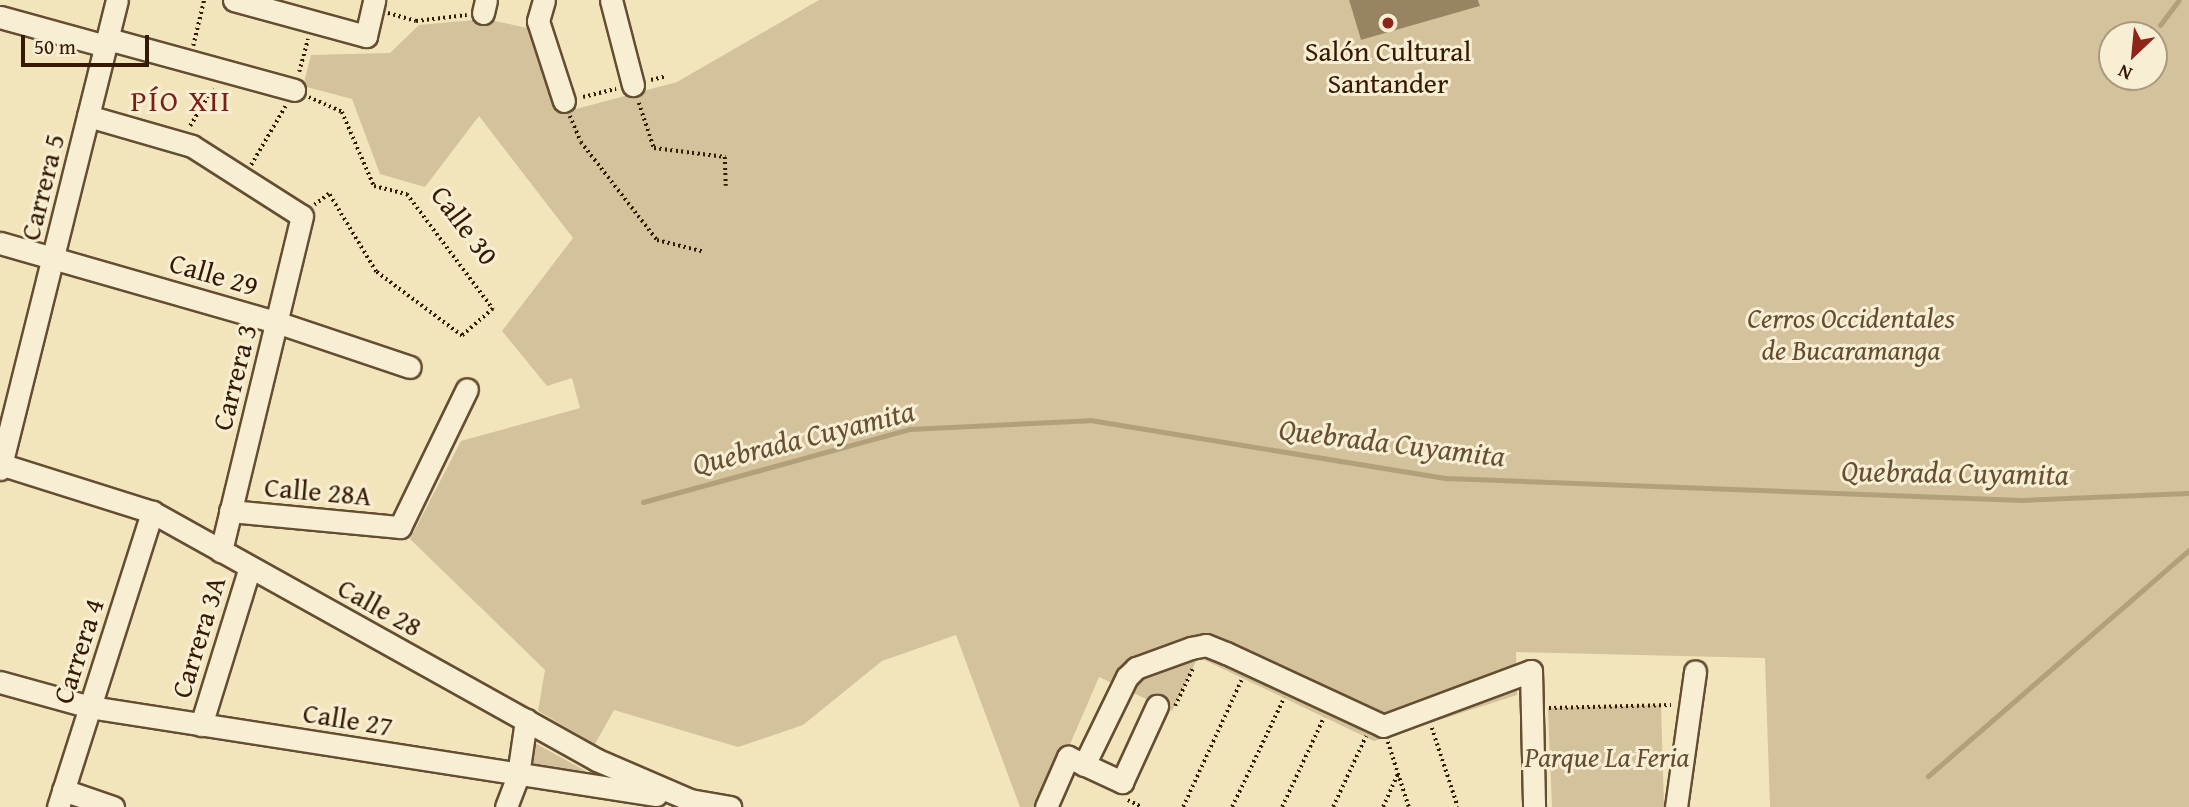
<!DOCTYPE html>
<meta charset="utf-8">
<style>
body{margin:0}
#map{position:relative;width:2189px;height:807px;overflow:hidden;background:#f3e5bb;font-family:"Gentium Book Plus",serif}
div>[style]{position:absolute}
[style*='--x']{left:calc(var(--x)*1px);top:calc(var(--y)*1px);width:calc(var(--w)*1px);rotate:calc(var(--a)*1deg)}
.green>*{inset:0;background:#d3c29b}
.stream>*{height:5px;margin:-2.5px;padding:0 2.5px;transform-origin:2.5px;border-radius:2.5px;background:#b2a07c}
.building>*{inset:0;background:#988462}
.path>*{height:3.5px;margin-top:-1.75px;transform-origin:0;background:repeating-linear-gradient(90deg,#351a01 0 2px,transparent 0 5.5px)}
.roads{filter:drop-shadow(2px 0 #644d30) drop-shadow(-2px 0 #644d30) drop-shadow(0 2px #644d30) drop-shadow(0 -2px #644d30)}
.minor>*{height:21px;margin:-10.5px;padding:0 10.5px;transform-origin:10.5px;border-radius:10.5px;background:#f7eed3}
.dots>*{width:19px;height:19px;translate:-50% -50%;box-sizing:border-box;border:4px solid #f7eed3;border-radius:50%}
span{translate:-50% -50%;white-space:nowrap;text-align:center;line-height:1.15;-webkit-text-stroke:6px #f7eed3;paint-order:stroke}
.poi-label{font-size:28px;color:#351a01}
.street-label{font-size:28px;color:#351a01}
.park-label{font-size:28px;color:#644c2f;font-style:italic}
.neighbourhood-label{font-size:30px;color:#7a1f14;letter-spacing:2px}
.water-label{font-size:30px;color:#675032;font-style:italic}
.north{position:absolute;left:2098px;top:21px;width:70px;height:70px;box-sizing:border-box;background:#f7eed3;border:2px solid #a9997f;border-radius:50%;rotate:206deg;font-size:19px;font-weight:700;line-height:28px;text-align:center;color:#351a01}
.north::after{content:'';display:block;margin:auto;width:24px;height:32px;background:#8f2418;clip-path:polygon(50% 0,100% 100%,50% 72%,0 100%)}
.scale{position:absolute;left:21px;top:35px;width:128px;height:32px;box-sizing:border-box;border:4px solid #351a01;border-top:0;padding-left:9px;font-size:21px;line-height:24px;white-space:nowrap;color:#351a01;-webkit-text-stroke:5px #f7eed3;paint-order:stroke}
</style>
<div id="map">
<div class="green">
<div style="clip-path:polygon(evenodd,819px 0,1349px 0,1361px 40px,1480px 6px,1478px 0,2189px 0,2189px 807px,1770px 807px,1765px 658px,1516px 652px,1517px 695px,1374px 741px,1198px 657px,1172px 711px,1099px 677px,1043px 807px,1020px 807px,956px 635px,882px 661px,803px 725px,738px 747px,614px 710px,595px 744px,538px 711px,545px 670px,410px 539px,461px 441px,580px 408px,572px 378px,547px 386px,502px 331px,573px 238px,479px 116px,425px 187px,380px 174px,352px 99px,303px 86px,311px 55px,390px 53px,419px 25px,486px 19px,536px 30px,561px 113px,677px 82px,819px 0,2112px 35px,2154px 35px,2154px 77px,2112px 77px,2112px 35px)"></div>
<div style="clip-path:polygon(1661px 705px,1664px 807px,1552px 807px,1548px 708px)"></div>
<div style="clip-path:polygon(533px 742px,586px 771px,529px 766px)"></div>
</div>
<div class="stream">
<div style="--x:2160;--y:25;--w:31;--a:-53"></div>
<div style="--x:643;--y:502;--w:276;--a:-15.3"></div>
<div style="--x:909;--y:429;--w:181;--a:-2.8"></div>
<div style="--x:1090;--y:420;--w:361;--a:9.3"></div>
<div style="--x:1446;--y:478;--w:576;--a:2.19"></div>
<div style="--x:2022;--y:500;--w:167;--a:-2.4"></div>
<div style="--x:1928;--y:776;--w:345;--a:-40.9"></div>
</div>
<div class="building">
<div style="clip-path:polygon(1349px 0,1478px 0,1480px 6px,1361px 40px)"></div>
</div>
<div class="path">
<div style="--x:388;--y:13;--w:29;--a:16"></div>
<div style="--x:416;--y:21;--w:51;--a:-6.7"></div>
<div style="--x:193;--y:46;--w:47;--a:-76.6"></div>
<div style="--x:299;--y:72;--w:34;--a:-75"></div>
<div style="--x:651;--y:80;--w:16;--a:-14"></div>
<div style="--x:309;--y:97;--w:36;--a:24"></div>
<div style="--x:342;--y:112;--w:81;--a:66.6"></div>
<div style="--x:374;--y:186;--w:34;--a:14"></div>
<div style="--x:407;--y:194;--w:144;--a:53.2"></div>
<div style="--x:493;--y:309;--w:41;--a:138.9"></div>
<div style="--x:462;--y:336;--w:107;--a:-143.3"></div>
<div style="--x:376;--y:272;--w:91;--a:-121.1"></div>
<div style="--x:329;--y:194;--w:18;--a:142"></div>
<div style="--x:583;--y:97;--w:34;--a:-14"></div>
<div style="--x:639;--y:103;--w:47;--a:71.6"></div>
<div style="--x:654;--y:148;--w:72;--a:7.2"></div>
<div style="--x:725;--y:157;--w:29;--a:88"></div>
<div style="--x:570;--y:116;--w:28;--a:67"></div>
<div style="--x:581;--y:142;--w:124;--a:52.2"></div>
<div style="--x:657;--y:240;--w:49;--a:14"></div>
<div style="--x:190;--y:126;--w:44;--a:-58.8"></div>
<div style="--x:251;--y:165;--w:69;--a:-59.7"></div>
<div style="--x:1175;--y:706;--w:42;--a:-64.7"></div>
<div style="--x:1549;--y:708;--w:122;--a:-1.4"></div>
<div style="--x:1432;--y:728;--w:83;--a:71.8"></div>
<div style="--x:1388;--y:742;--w:68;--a:72.1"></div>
<div style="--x:1128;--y:800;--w:16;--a:27"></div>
<div style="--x:1183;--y:807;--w:141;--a:-65.3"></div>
<div style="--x:1232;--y:807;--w:121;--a:-64.5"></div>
<div style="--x:1282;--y:807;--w:99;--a:-65"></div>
<div style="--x:1333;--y:807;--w:78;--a:-65.1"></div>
<div style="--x:1383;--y:807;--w:36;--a:-66"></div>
</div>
<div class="roads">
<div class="minor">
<div style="--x:234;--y:0;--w:137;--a:15.3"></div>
<div style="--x:366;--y:36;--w:37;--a:-77"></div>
<div style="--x:544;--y:0;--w:22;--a:106"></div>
<div style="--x:538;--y:21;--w:84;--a:72"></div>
<div style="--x:611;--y:0;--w:88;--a:75.5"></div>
<div style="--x:483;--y:13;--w:13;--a:-77"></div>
<div style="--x:0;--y:17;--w:110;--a:15.3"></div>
<div style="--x:108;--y:39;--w:193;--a:15.3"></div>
<div style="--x:88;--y:116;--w:108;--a:16.1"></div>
<div style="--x:192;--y:146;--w:130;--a:32.5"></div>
<div style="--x:302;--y:216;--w:345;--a:103.6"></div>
<div style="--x:0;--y:243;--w:287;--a:16"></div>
<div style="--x:276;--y:322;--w:141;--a:18.6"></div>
<div style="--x:0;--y:464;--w:159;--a:17.5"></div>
<div style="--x:152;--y:512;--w:509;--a:29.13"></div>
<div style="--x:597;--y:760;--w:101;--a:23.3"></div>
<div style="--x:690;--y:800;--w:41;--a:9.9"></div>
<div style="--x:0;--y:469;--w:483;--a:-76"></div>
<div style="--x:230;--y:511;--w:171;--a:5.4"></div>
<div style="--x:400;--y:527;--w:153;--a:-64.1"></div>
<div style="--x:0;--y:682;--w:93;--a:15.5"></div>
<div style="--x:90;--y:707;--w:573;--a:8.84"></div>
<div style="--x:201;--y:725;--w:165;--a:-72.8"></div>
<div style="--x:1084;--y:765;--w:98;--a:-64"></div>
<div style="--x:1127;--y:677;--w:13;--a:-45"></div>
<div style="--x:1136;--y:668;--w:59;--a:-20"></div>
<div style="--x:1191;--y:648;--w:15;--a:-11"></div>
<div style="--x:1206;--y:645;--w:22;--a:22"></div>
<div style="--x:1226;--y:653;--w:173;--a:24.9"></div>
<div style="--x:1383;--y:726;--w:158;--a:-20.4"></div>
<div style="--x:1531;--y:671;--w:136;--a:88.7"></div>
<div style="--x:63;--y:790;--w:53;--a:18.8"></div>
<div style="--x:58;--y:807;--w:310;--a:-72.3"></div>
<div style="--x:506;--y:807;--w:34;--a:-69"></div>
<div style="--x:518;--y:775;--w:56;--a:-81.7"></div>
<div style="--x:1046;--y:807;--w:55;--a:-66.3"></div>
<div style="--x:1068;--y:757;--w:60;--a:24.8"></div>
<div style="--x:1122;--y:782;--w:84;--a:-65.3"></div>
<div style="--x:1676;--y:807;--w:137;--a:-82"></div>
</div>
</div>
<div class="dots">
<div style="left:1388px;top:23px;background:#8f2418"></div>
</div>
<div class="poi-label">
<span style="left:1388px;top:67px">Salón Cultural<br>Santander</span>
</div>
<div class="street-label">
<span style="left:42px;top:187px;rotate:-76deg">Carrera 5</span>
<span style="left:465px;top:225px;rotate:53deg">Calle 30</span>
<span style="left:214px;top:274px;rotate:16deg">Calle 29</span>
<span style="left:234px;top:377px;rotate:-76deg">Carrera 3</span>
<span style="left:318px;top:491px;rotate:5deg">Calle 28A</span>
<span style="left:380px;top:607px;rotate:29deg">Calle 28</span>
<span style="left:198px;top:637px;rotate:-73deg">Carrera 3A</span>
<span style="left:78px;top:651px;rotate:-72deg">Carrera 4</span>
<span style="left:348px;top:719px;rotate:9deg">Calle 27</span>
</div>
<div class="park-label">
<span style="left:1851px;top:334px">Cerros Occidentales<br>de Bucaramanga</span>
<span style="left:1607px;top:757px">Parque La Feria</span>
</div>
<div class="neighbourhood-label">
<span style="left:181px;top:100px">PÍO XII</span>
</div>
<div class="water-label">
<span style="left:803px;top:437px;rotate:-14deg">Quebrada Cuyamita</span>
<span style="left:1392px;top:442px;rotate:7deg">Quebrada Cuyamita</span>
<span style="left:1955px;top:472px;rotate:1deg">Quebrada Cuyamita</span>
</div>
<div class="north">N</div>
<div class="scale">50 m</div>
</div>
